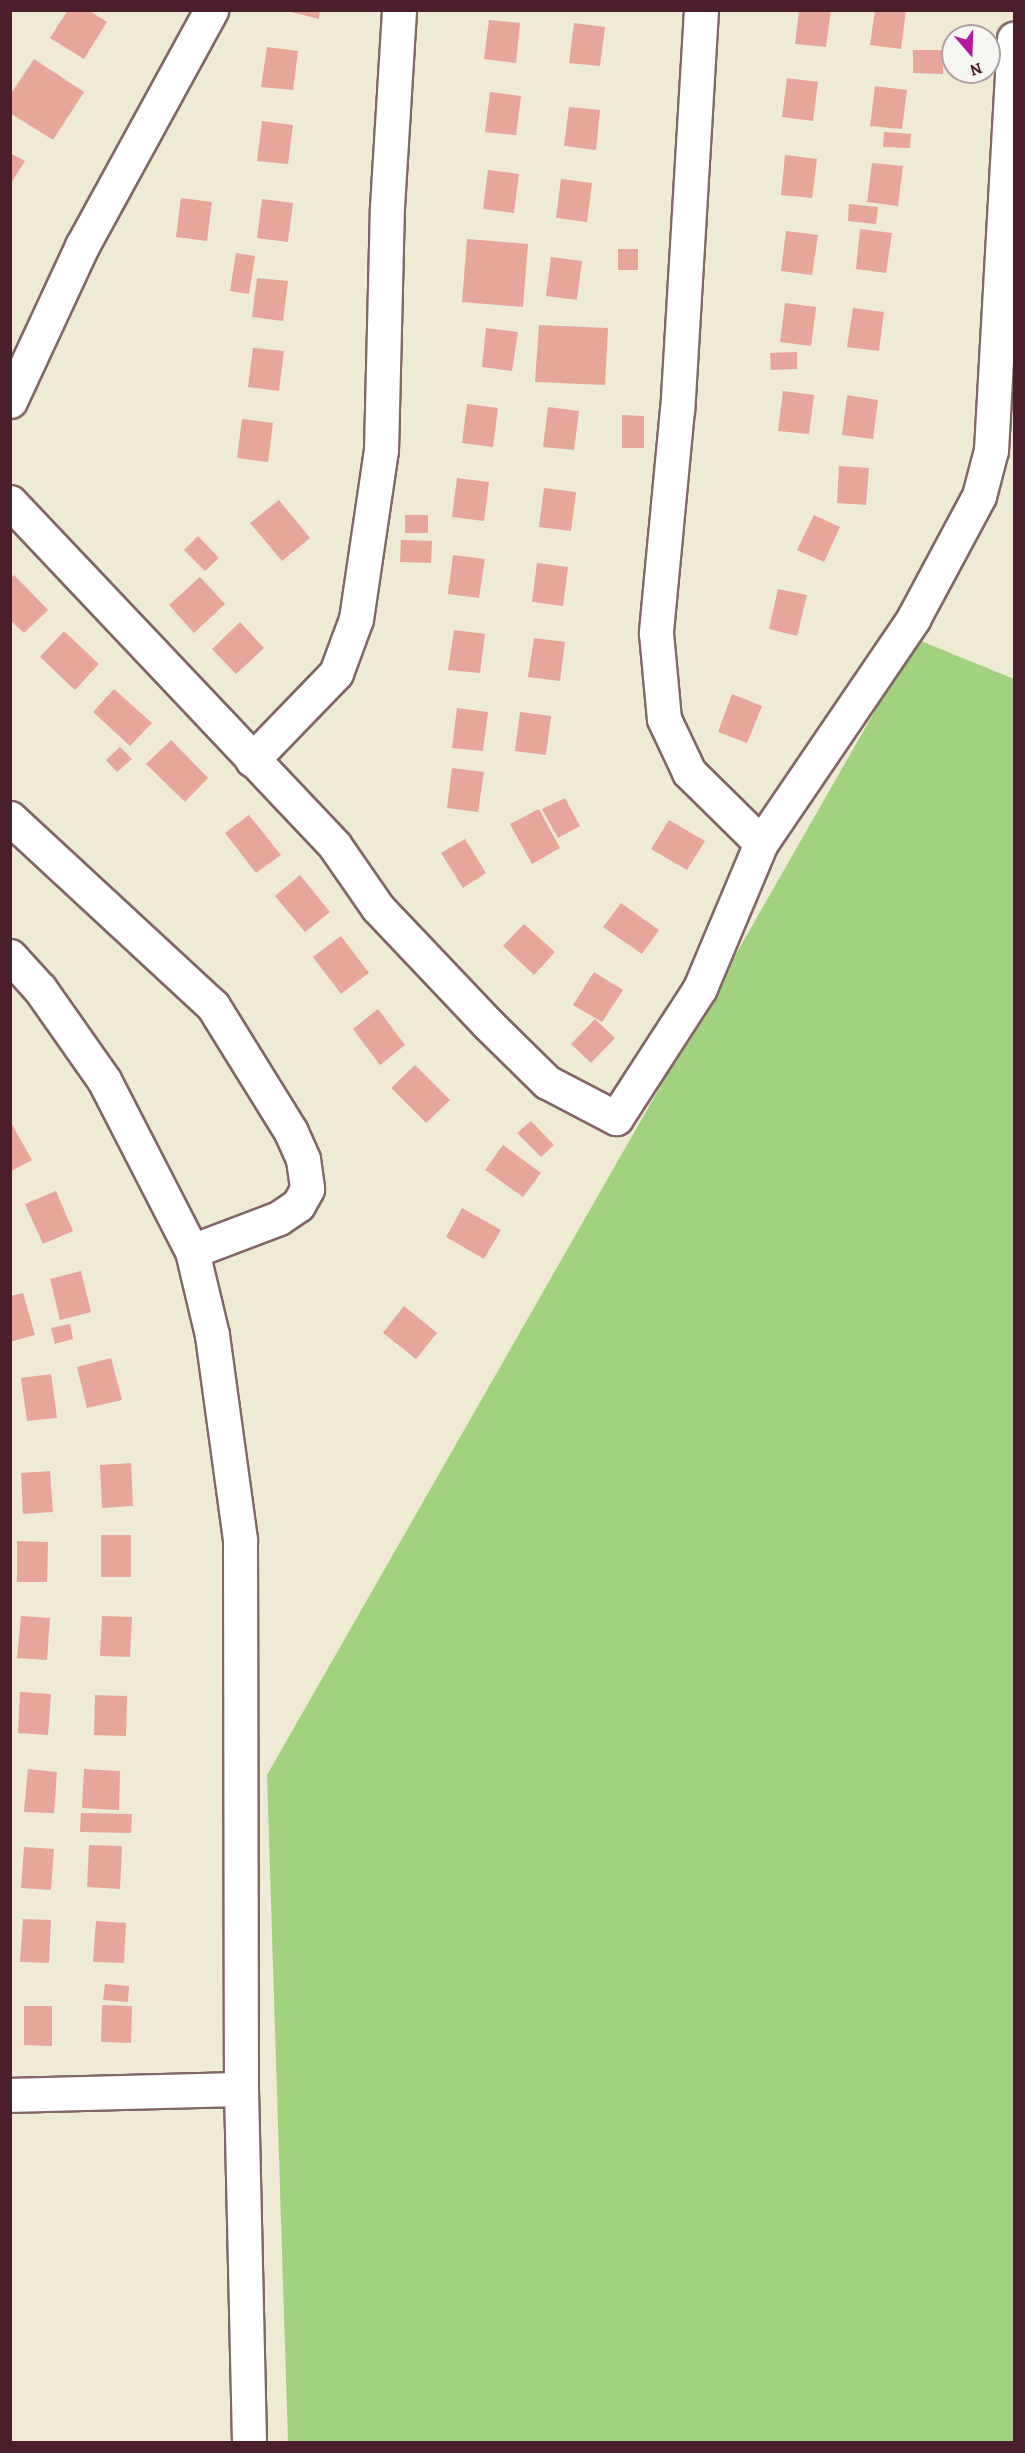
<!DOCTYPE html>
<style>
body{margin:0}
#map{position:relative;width:1025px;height:2453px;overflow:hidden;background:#eeead4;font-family:Alegreya,serif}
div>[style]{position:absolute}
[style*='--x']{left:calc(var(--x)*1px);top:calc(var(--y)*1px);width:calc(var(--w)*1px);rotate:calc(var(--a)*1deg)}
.green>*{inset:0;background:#a2d280}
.building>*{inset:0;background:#e6a69c}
.roads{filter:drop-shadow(2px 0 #836666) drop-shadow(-2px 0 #836666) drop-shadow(0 2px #836666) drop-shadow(0 -2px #836666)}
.minor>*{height:33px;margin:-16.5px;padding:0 16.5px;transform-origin:16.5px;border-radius:16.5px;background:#fff}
span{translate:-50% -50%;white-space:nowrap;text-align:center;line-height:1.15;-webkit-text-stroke:5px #f6f6f2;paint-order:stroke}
.frame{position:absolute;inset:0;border:12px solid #4a1f2b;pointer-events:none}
.north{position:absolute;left:941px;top:24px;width:60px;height:60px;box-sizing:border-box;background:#f6f6f2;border:2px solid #b1a0a2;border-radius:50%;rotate:161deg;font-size:16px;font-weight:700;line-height:24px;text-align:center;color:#4a1f2b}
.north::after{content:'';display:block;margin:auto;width:21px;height:27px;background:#b5179e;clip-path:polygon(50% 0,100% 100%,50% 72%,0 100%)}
</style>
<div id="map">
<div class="green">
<div style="clip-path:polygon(916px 639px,1014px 679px,1014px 2442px,288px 2442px,267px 1775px)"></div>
</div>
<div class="building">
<div style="clip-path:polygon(68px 10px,88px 10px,107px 22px,84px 59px,50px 38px)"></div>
<div style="clip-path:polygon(283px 10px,320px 10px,319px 19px)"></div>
<div style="clip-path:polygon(799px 10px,831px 10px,826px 47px,795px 44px)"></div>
<div style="clip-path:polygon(875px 10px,906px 10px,901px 49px,870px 45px)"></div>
<div style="clip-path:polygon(489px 20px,520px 23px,516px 63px,484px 59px)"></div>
<div style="clip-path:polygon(574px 23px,605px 27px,600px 66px,569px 63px)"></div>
<div style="clip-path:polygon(267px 47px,298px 51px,293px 90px,261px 87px)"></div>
<div style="clip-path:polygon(913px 50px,943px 50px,943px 74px,913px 73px)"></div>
<div style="clip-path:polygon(34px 59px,84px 92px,53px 140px,10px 113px,10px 95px)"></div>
<div style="clip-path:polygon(787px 78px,818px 82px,813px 121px,782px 117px)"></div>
<div style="clip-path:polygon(875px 86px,907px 90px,902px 129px,870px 126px)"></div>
<div style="clip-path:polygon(490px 92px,521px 96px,516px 135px,485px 132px)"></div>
<div style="clip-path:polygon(569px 107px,600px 110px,596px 150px,564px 146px)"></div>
<div style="clip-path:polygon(262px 121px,293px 125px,288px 164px,257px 161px)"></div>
<div style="clip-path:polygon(884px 132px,911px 134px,910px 148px,883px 147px)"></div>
<div style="clip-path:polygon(10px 153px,25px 161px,10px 185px)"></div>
<div style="clip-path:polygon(785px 155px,817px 159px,812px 198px,781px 195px)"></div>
<div style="clip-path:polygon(872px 163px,903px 166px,898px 206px,867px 202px)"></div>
<div style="clip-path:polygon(488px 170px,519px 174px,514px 213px,483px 209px)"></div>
<div style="clip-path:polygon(561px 179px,592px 183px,587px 222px,556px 218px)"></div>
<div style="clip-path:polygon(181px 198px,212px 202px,207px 241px,176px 237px)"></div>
<div style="clip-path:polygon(262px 199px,293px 203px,288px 242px,257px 238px)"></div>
<div style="clip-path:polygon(849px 204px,878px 207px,876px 224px,848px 221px)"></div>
<div style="clip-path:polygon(860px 229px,892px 233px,886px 273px,856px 269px)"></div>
<div style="clip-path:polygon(786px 231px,818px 235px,812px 275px,781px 271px)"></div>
<div style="clip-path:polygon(467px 239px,528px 244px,523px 307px,462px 302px)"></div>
<div style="clip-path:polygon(618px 249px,638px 249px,638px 270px,618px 270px)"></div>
<div style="clip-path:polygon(236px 253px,255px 256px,249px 294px,230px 291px)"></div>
<div style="clip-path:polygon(551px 257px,582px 261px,577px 300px,546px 296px)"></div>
<div style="clip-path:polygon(257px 278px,288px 281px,283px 321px,252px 317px)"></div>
<div style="clip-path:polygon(785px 303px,816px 307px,811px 346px,780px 342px)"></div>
<div style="clip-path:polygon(853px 308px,884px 312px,879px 351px,847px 347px)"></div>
<div style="clip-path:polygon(539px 325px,608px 328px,605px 385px,535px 382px)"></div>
<div style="clip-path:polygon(486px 328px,518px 332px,512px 371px,482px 367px)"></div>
<div style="clip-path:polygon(253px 348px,284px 351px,279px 391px,248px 387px)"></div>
<div style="clip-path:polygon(797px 352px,797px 369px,771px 370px,770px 353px)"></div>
<div style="clip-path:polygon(783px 391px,814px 395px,809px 434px,778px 431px)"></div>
<div style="clip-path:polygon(847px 395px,878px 400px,873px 439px,842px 435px)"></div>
<div style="clip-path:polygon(467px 404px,498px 408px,493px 447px,462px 443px)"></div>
<div style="clip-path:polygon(548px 407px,579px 411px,574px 450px,543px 447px)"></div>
<div style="clip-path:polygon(622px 415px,644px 416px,644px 448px,622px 448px)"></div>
<div style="clip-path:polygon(242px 419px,273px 423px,268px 462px,237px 458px)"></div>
<div style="clip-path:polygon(839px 466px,869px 468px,866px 505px,837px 503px)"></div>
<div style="clip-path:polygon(457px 478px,489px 482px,484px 521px,452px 517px)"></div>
<div style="clip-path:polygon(544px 488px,576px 492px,571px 531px,539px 527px)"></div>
<div style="clip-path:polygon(279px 500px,310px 538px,282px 561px,250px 523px)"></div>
<div style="clip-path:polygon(405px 515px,428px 515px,428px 533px,405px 533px)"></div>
<div style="clip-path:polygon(814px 515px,840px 527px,824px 562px,797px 550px)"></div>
<div style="clip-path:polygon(198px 536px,219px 558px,205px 571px,184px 550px)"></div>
<div style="clip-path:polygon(401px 540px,432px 541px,431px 563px,400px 562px)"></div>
<div style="clip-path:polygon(453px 555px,485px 559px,479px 598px,448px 594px)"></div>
<div style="clip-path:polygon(537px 563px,568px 567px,563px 606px,532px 602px)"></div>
<div style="clip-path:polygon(14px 575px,48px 610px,24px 633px,10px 620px,10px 579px)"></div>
<div style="clip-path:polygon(200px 577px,225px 604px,194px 633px,169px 605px)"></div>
<div style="clip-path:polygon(778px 589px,807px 595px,797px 636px,769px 629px)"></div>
<div style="clip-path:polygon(240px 622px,264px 648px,236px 674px,212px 649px)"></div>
<div style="clip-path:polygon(454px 630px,485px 634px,480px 673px,448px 670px)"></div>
<div style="clip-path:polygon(64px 631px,99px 664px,75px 690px,40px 657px)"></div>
<div style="clip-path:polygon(534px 638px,565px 642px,560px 681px,528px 677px)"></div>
<div style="clip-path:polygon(114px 689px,152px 723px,130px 746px,93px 712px)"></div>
<div style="clip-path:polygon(732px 694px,762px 706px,747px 743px,718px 732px)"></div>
<div style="clip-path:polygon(457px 708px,488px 712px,483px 751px,452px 748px)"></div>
<div style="clip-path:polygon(520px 712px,551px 716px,546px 755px,515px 751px)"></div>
<div style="clip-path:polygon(171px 740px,208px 778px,185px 802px,146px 764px)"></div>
<div style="clip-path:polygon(120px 747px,132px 759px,117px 772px,106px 760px)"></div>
<div style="clip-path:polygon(452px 768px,484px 772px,478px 812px,447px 808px)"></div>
<div style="clip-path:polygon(565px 798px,580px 826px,558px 838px,542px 809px)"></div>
<div style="clip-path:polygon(539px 809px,560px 848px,532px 864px,510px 824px)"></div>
<div style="clip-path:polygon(249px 815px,281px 855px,256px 873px,225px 833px)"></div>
<div style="clip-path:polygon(669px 820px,705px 841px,687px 870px,651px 849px)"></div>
<div style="clip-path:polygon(465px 839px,486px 873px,463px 888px,441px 853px)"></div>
<div style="clip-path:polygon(300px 875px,330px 912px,305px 932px,275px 896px)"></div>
<div style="clip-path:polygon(621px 903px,659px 930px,642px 954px,603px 927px)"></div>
<div style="clip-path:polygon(524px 924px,555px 952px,534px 975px,503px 946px)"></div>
<div style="clip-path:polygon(341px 936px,369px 973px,341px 994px,313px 957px)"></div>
<div style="clip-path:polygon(594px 972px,623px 990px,602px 1022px,573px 1005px)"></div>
<div style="clip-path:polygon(378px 1009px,405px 1045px,380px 1065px,353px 1029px)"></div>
<div style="clip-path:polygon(595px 1019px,615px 1038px,591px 1063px,571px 1044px)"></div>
<div style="clip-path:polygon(415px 1065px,450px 1100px,426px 1123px,391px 1088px)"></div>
<div style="clip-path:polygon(10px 1121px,32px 1160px,10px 1172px)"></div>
<div style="clip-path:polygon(531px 1121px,554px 1145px,541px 1157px,517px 1133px)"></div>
<div style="clip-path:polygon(503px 1145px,541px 1173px,523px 1197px,485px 1170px)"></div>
<div style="clip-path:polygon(56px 1191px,73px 1231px,43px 1244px,25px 1204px)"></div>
<div style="clip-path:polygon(462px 1208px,501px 1230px,484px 1259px,446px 1237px)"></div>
<div style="clip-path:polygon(81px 1271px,91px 1312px,60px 1320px,50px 1279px)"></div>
<div style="clip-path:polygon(23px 1293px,35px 1335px,10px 1342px,10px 1296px)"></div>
<div style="clip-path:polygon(404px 1306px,437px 1333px,416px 1359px,383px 1333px)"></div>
<div style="clip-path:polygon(70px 1324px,73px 1339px,55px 1344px,51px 1328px)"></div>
<div style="clip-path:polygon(111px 1358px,122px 1400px,87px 1408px,77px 1367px)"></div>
<div style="clip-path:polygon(51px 1374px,57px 1418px,27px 1421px,21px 1378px)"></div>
<div style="clip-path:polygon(131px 1463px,133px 1506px,102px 1508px,100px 1465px)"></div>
<div style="clip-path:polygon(50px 1471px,53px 1512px,23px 1514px,21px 1473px)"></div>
<div style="clip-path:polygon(101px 1535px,131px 1535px,131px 1577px,101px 1577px)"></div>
<div style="clip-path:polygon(17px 1541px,48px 1542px,47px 1582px,17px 1582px)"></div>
<div style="clip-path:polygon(21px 1616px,50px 1618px,47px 1660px,17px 1658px)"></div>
<div style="clip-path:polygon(102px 1616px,132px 1617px,130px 1657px,100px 1656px)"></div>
<div style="clip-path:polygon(20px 1692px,51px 1694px,48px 1735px,18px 1733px)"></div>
<div style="clip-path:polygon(95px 1695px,127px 1696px,126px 1736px,94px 1735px)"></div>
<div style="clip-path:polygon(28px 1769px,57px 1772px,54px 1813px,24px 1812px)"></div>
<div style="clip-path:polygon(84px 1769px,120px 1771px,119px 1810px,82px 1808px)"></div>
<div style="clip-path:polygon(81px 1813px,132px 1814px,131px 1833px,80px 1832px)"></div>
<div style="clip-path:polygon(89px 1845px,122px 1846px,120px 1889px,87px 1887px)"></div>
<div style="clip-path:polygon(24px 1847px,54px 1849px,51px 1890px,21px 1888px)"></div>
<div style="clip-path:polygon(23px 1919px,51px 1920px,49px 1963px,20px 1962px)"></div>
<div style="clip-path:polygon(96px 1921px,126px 1923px,124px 1963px,93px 1962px)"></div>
<div style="clip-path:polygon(105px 1984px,129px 1986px,128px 2002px,103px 2000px)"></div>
<div style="clip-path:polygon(102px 2005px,132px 2006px,131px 2043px,101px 2042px)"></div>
<div style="clip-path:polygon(24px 2006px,52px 2006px,52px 2046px,24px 2045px)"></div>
</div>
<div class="roads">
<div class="minor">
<div style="--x:701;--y:10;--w:400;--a:93.4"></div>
<div style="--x:677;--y:409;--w:225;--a:95.4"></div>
<div style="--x:656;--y:633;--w:86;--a:84.7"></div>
<div style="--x:664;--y:719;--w:59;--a:64.7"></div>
<div style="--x:689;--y:772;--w:101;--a:44.6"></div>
<div style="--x:10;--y:401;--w:171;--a:-65.1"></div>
<div style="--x:82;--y:246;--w:269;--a:-61.3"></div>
<div style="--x:10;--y:502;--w:473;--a:46.6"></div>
<div style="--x:335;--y:846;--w:75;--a:55.3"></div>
<div style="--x:378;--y:908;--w:160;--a:46.5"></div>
<div style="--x:488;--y:1024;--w:83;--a:44.5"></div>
<div style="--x:547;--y:1082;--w:78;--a:27.6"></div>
<div style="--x:616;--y:1118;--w:155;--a:-57.1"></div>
<div style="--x:700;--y:988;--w:157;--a:-67.2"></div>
<div style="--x:761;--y:843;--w:271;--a:-55.8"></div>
<div style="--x:913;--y:619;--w:140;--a:-61.8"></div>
<div style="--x:979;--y:496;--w:48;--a:-75.4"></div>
<div style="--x:991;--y:450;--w:412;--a:-86.8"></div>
<div style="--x:252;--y:760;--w:121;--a:-46"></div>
<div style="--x:336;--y:673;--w:58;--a:-69.7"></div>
<div style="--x:356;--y:619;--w:171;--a:-81.6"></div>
<div style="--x:381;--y:450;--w:243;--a:-88.6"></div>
<div style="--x:387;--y:207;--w:197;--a:-86.5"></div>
<div style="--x:10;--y:818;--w:277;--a:42.8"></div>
<div style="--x:213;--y:1006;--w:148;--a:58.2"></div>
<div style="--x:291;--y:1132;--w:30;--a:66"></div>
<div style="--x:303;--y:1159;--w:30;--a:82"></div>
<div style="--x:307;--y:1189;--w:18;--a:119"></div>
<div style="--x:298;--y:1205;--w:23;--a:146"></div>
<div style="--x:279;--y:1218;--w:93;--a:159.2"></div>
<div style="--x:10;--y:956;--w:45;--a:47.7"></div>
<div style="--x:40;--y:989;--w:111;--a:54.9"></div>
<div style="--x:104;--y:1080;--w:192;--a:62.8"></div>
<div style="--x:192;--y:1251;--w:86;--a:76.6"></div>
<div style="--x:212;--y:1335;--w:206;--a:82.2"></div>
<div style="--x:240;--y:1539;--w:550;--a:89.9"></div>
<div style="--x:241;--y:2089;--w:353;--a:88.7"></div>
<div style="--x:10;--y:2095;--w:231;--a:-1.5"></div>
</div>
</div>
<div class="frame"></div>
<div class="north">N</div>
</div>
